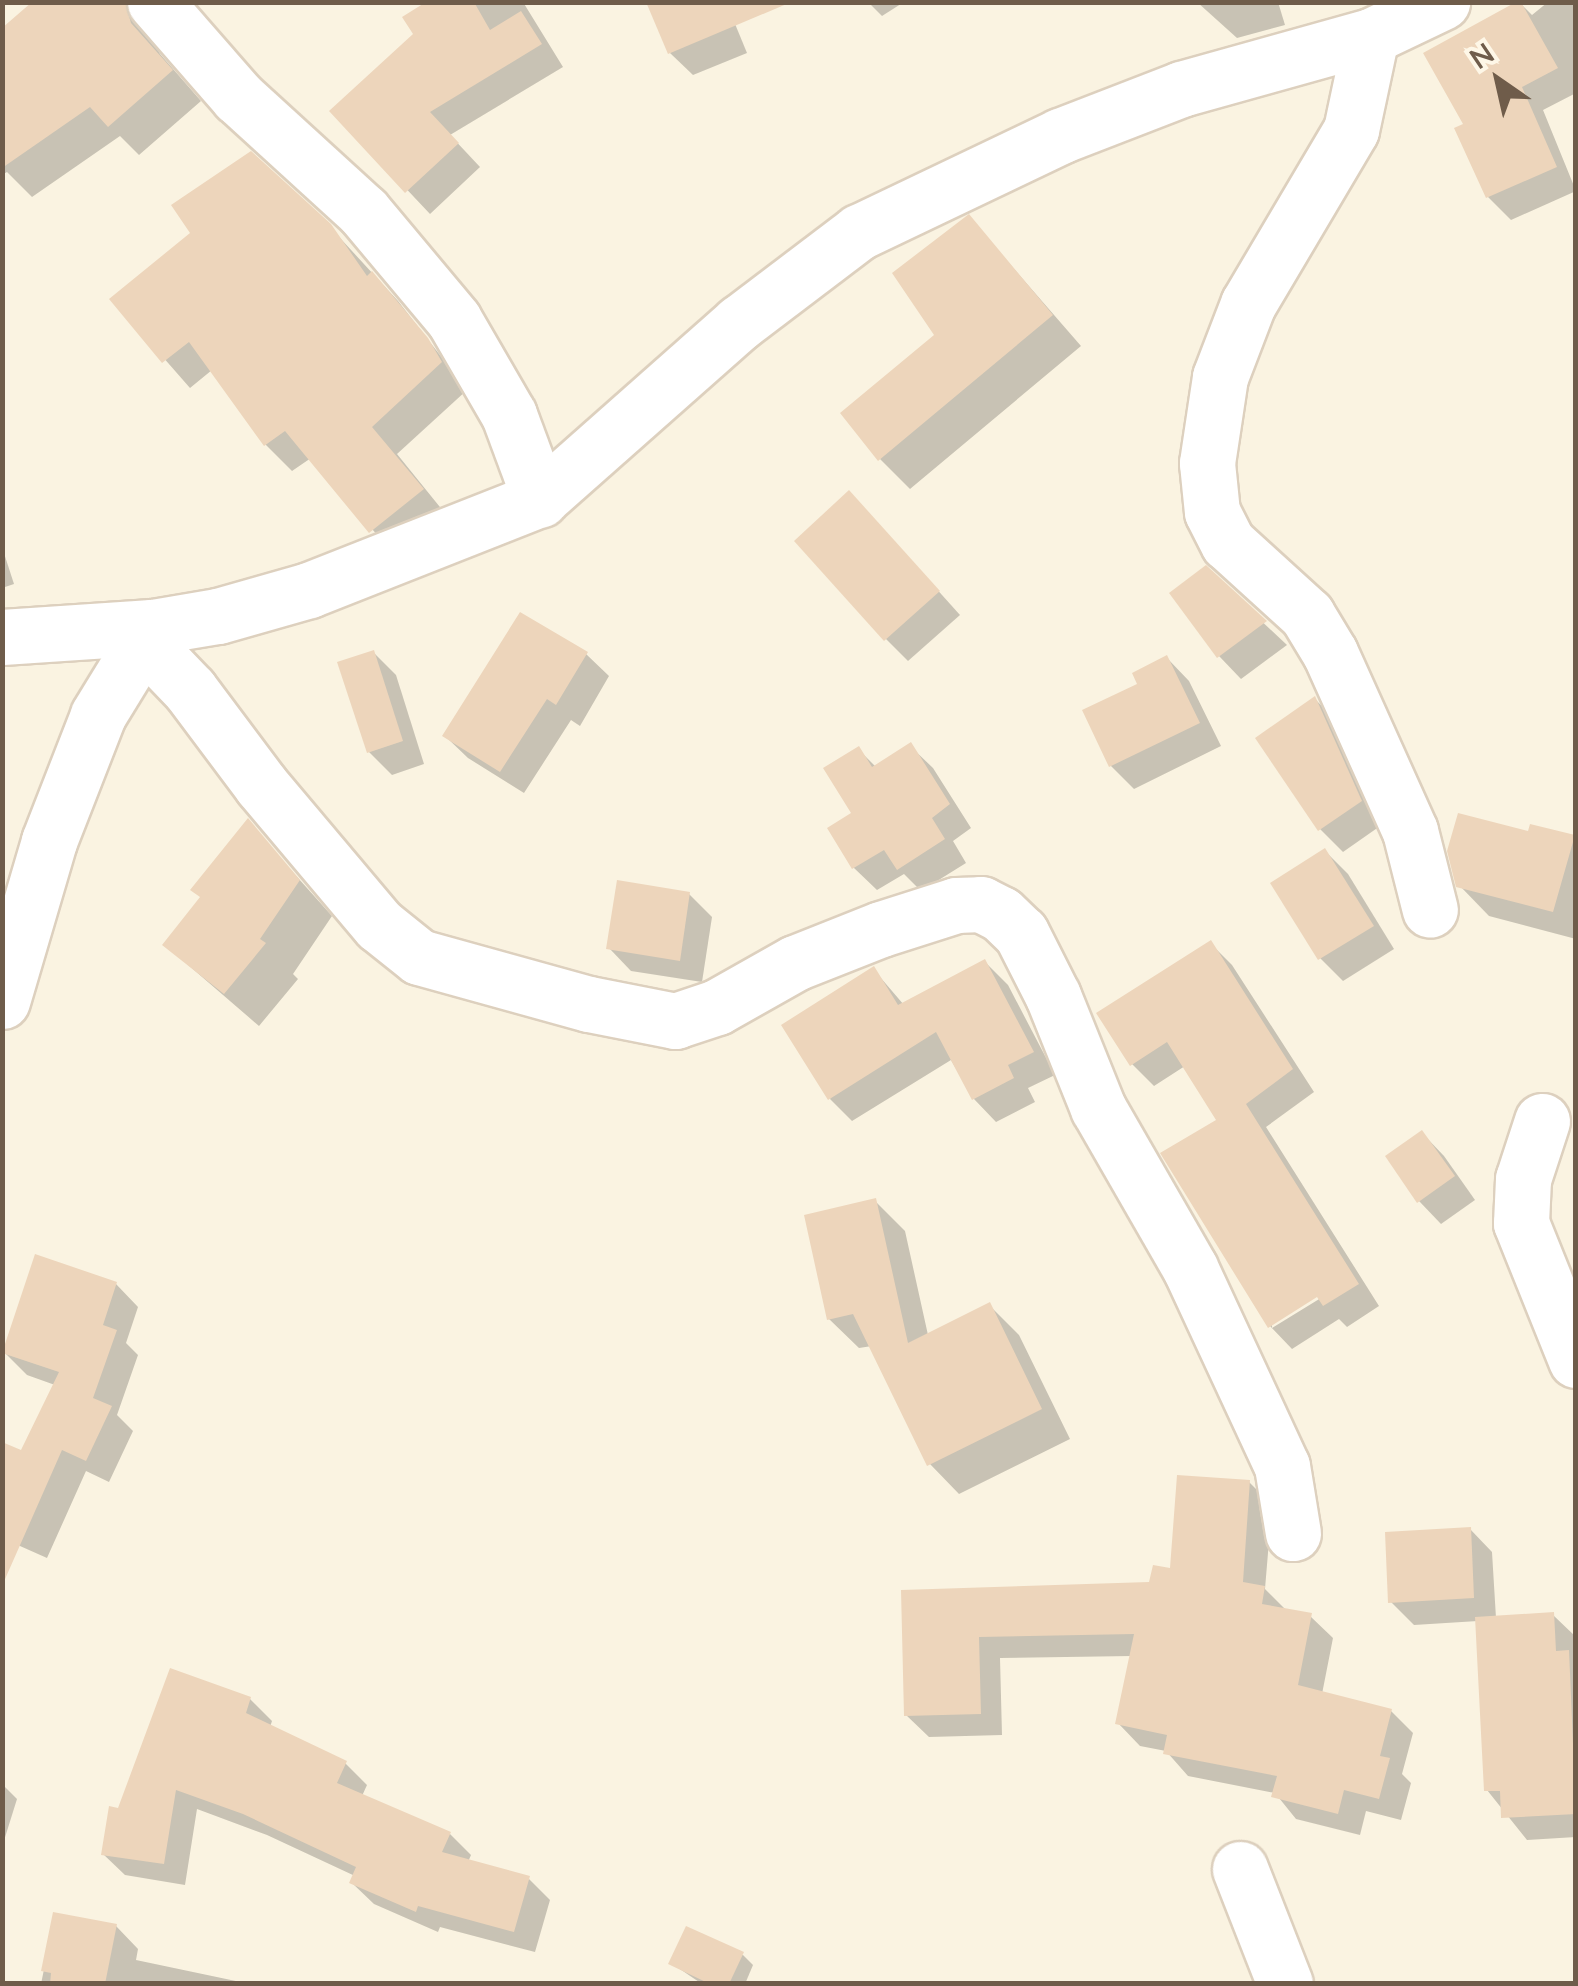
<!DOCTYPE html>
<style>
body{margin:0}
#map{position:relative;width:1578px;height:1986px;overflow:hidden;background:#faf3e1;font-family:Lato,sans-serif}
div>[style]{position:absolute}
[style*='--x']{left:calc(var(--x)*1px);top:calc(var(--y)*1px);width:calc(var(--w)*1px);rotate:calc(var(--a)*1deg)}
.shadow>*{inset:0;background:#0003}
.building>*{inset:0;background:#edd5bb}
.roads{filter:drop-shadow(2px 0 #ddd0be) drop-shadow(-2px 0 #ddd0be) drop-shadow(0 2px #ddd0be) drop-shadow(0 -2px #ddd0be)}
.street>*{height:55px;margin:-27.5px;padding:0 27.5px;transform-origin:27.5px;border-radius:27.5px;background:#fff}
span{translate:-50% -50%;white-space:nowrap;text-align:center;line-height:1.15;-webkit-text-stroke:9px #fef7e7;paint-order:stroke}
.frame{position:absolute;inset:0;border:5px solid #6f5c4a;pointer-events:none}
.north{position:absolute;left:1448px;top:30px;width:100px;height:100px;-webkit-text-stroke:8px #fef7e7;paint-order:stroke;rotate:326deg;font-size:28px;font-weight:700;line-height:40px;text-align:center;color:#6f5c4a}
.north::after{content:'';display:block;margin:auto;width:35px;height:45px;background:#6f5c4a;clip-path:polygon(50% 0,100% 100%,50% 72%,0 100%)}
</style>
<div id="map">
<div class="shadow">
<div style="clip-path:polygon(36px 2px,137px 2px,160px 54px,201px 101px,139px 155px,120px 136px,32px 197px,7px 172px,2px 175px,2px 97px)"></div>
<div style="clip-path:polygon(430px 2px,523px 2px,563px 67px,450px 135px,480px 167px,430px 214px,333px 111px,416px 35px)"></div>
<div style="clip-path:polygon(726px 2px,747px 53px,693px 75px,670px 53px)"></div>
<div style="clip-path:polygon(868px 2px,904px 2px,882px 16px)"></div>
<div style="clip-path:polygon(1197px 2px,1278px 2px,1285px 25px,1237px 38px)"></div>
<div style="clip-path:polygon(1548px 2px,1576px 2px,1576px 93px,1543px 110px,1576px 191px,1511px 220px,1488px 197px,1458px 129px,1466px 125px,1520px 3px,1532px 15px)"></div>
<div style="clip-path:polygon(969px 217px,1081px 346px,910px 489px,880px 459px,937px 336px)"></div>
<div style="clip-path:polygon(329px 226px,398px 301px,467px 390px,397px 454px,448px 517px,397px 558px,311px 458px,292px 471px,266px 445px,212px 370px,190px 388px,112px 299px)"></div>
<div style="clip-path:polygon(871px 516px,960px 615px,908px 661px,886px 639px)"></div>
<div style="clip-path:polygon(2px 547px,14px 584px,2px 588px)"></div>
<div style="clip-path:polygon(1206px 569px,1287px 645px,1241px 679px,1219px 656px)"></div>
<div style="clip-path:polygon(374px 653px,396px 675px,424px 764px,392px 775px,369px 752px)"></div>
<div style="clip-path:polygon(586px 654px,609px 676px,580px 726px,571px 720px,524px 793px,468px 758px,445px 736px)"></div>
<div style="clip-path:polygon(1167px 658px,1189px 681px,1221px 746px,1134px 789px,1111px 766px,1085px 712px,1141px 685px)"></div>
<div style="clip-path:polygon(1315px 699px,1337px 722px,1383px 824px,1343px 852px,1320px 829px)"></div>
<div style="clip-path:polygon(910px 746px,933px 768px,971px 828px,953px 841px,966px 863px,921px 891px,904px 874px,877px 890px,854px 868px,858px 749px,876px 767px)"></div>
<div style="clip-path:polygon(248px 822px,332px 916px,293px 974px,298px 979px,259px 1026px,165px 945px,202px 899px)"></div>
<div style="clip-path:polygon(1530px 834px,1576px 840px,1576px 939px,1489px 916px,1459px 885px)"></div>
<div style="clip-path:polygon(1325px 851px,1348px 874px,1394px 949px,1343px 981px,1320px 958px)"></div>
<div style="clip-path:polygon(689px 894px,712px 917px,702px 982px,631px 971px,609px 948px)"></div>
<div style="clip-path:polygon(evenodd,1210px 943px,1232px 965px,1314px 1092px,1266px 1127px,1379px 1306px,1347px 1327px,1339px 1319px,1292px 1349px,1270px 1326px,1219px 1121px,1185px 1066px,1154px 1086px,1132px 1064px,1210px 943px,1326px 1288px,1329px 1293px,1272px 1328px,1272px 1323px,1326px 1288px)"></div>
<div style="clip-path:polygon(985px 962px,1008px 985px,1055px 1075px,1028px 1088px,1035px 1102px,996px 1122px,974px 1099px,951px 1060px,852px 1121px,830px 1099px,874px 970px,904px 1005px)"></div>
<div style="clip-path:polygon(1422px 1133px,1444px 1156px,1475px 1200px,1441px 1224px,1419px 1201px)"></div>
<div style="clip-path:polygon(875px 1201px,905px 1231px,928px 1335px,989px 1305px,1019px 1335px,1070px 1439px,959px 1494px,930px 1464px,872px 1346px,859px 1348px,829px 1319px)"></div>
<div style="clip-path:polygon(116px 1284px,138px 1307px,126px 1343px,138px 1355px,117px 1415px,133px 1431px,109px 1482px,86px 1471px,47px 1558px,2px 1538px,23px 1453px,55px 1385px,27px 1375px,4px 1352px)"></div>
<div style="clip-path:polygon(1249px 1482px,1272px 1505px,1265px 1589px,1288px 1612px,1310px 1616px,1333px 1638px,1322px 1694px,1391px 1711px,1413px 1733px,1402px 1774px,1411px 1783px,1401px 1820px,1366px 1811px,1360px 1835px,1296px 1819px,1275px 1793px,1188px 1776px,1166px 1751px,1140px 1746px,1118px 1723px,1132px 1656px,1000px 1658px,1002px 1735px,929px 1737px,906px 1715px,904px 1592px,1151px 1584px,1172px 1571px)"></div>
<div style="clip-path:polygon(1470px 1529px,1492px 1552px,1496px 1618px,1553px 1615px,1576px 1637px,1576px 1837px,1527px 1840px,1487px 1790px,1478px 1621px,1414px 1625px,1391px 1602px)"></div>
<div style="clip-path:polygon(250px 1699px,272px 1721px,270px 1727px,345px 1763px,367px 1785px,362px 1796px,450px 1834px,471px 1855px,468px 1862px,528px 1878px,550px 1900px,535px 1952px,440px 1927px,438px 1932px,374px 1904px,352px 1883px,355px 1876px,267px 1835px,197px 1809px,185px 1885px,125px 1875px,103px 1854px,120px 1811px)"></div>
<div style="clip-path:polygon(2px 1784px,17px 1799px,2px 1847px)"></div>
<div style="clip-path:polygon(55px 1915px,116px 1926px,138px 1949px,136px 1960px,250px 1984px,41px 1984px)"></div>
<div style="clip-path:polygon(743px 1955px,753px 1965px,745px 1984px,702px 1984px,671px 1963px)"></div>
</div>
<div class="building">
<div style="clip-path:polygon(32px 2px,125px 2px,131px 23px,173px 70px,108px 127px,90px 107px,2px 168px,2px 28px)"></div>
<div style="clip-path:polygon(426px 2px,474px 2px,490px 30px,521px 11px,542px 44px,430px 112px,459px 143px,405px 193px,329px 111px,413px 34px,402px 17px)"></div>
<div style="clip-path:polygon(646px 2px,789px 2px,789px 3px,668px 54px)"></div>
<div style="clip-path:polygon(1516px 2px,1521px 2px,1558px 68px,1522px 87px,1557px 167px,1486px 198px,1454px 128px,1463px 124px,1423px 53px)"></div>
<div style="clip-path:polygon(251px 151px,331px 224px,367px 276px,372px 271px,428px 338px,442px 362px,372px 427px,424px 489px,369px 533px,285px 431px,264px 446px,189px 342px,162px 363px,109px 299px,190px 233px,171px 205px)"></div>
<div style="clip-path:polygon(969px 214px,1053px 315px,878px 461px,840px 413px,934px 335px,892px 273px)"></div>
<div style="clip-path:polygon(849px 490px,940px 591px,884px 641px,794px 541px)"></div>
<div style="clip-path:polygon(1206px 565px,1267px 621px,1217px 658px,1169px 593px)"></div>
<div style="clip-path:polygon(520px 612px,588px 652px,556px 705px,547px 699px,500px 772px,442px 736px)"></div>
<div style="clip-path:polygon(374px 650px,403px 741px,367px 753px,337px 662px)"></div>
<div style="clip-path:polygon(1167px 655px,1200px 723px,1109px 767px,1082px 710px,1137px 684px,1132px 673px)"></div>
<div style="clip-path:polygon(1315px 696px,1362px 801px,1318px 831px,1255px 738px)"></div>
<div style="clip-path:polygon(911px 742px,950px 804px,932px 818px,945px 839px,897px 870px,884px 850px,852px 869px,827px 828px,851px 813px,823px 768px,859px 746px,872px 767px)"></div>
<div style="clip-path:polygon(1458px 813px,1528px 831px,1530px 824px,1575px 835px,1553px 912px,1456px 887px,1447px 851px)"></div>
<div style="clip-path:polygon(248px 818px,300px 880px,260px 939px,266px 943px,224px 994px,162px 945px,200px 897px,190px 890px)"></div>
<div style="clip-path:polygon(1325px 848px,1374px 926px,1318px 960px,1270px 883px)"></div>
<div style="clip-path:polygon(617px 880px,690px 892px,680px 961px,606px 949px)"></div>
<div style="clip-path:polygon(1211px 940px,1293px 1069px,1246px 1104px,1359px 1284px,1323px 1306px,1317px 1297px,1268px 1328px,1160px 1153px,1216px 1120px,1167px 1042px,1130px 1066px,1096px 1013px)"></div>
<div style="clip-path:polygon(985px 959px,1034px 1052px,1008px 1065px,1014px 1078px,972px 1100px,936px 1032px,828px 1100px,781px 1025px,874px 966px,898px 1005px)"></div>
<div style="clip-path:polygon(1422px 1130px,1455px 1176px,1417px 1203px,1385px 1156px)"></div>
<div style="clip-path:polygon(876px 1198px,908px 1343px,990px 1302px,1042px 1409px,927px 1466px,853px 1314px,827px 1320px,804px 1215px)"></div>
<div style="clip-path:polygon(35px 1254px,117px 1282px,103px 1325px,117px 1330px,93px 1398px,112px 1406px,86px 1461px,62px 1450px,2px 1586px,2px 1442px,21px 1450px,59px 1372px,2px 1353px)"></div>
<div style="clip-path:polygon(1177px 1475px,1250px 1480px,1243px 1582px,1265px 1586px,1262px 1604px,1312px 1613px,1298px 1685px,1392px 1709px,1380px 1756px,1390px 1758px,1379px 1799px,1344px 1790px,1338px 1814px,1271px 1797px,1277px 1776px,1163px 1754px,1167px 1735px,1115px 1724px,1134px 1634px,979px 1637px,981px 1714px,904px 1716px,901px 1590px,1149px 1582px,1153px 1565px,1170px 1568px)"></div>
<div style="clip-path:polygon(1471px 1527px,1474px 1598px,1388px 1603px,1385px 1532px)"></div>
<div style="clip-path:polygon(1554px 1612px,1556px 1651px,1569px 1650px,1576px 1814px,1501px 1818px,1500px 1791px,1484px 1791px,1475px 1617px)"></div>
<div style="clip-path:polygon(170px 1668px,251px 1697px,246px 1713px,347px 1761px,337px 1783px,451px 1832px,442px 1852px,530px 1876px,514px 1932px,418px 1906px,416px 1912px,349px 1883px,356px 1867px,243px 1814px,176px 1790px,164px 1864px,101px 1855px,109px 1806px,118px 1808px)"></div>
<div style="clip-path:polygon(53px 1912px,117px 1924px,105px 1984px,50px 1984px,51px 1973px,41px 1971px)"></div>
<div style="clip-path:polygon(686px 1926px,744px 1952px,729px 1984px,710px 1984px,668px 1964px)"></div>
</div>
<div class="roads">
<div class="street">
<div style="--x:155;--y:2;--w:126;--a:48.9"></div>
<div style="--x:238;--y:97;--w:169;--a:42.4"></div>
<div style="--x:363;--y:211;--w:142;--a:50.1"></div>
<div style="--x:454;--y:320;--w:110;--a:59.9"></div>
<div style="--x:509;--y:415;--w:90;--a:69.7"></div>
<div style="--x:1371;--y:36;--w:96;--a:102"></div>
<div style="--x:1351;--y:130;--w:202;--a:120.6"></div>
<div style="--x:1248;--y:304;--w:78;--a:111"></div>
<div style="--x:1220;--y:377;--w:87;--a:98.6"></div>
<div style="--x:1207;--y:463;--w:49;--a:84.2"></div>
<div style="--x:1212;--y:512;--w:35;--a:63"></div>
<div style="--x:1228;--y:543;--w:107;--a:42.3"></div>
<div style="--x:1307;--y:615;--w:44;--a:58.8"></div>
<div style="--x:1330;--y:653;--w:195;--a:65.8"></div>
<div style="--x:1410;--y:831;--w:81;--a:75.8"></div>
<div style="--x:2;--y:637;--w:150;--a:-3.8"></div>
<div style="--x:152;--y:627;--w:67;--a:-9.5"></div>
<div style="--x:218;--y:616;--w:95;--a:-15.9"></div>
<div style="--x:309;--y:590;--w:248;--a:-21.5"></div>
<div style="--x:540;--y:499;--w:266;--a:-41.5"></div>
<div style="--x:739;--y:323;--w:151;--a:-37.2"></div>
<div style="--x:859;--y:232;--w:223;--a:-25.5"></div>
<div style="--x:1060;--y:136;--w:130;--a:-21.2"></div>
<div style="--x:1181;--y:89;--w:197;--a:-15.6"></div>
<div style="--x:1371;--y:36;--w:79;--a:-25.6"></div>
<div style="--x:143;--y:641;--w:68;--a:46.2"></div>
<div style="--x:190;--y:690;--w:119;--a:53.2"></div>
<div style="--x:261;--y:785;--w:183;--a:49.9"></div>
<div style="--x:379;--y:925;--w:51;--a:38.7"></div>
<div style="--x:419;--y:957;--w:176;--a:15.5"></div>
<div style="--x:589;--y:1004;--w:88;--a:11.2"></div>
<div style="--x:675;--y:1021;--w:44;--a:-18.4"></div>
<div style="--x:717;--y:1007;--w:90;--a:-29.4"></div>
<div style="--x:795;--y:963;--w:92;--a:-21.6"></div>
<div style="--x:881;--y:929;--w:79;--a:-17.7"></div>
<div style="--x:956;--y:905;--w:25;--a:-2"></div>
<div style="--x:981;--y:904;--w:22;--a:27"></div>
<div style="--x:1001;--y:914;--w:28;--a:44"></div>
<div style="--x:1021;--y:933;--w:71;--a:63.1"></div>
<div style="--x:1053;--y:996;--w:121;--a:68.1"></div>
<div style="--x:1098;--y:1108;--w:185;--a:60.1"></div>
<div style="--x:1190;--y:1268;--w:218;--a:65.1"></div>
<div style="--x:1282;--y:1466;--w:68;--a:80.7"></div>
<div style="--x:2;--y:1001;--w:167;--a:-73.6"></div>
<div style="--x:49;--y:841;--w:135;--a:-68.7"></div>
<div style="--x:98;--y:715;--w:103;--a:-58.5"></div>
<div style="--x:1542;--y:1121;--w:61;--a:108.1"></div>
<div style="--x:1523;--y:1179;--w:44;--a:92.6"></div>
<div style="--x:1521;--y:1223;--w:148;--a:68.1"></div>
<div style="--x:1240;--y:1869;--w:123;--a:68.6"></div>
</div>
</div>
<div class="frame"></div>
<div class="north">N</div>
</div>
